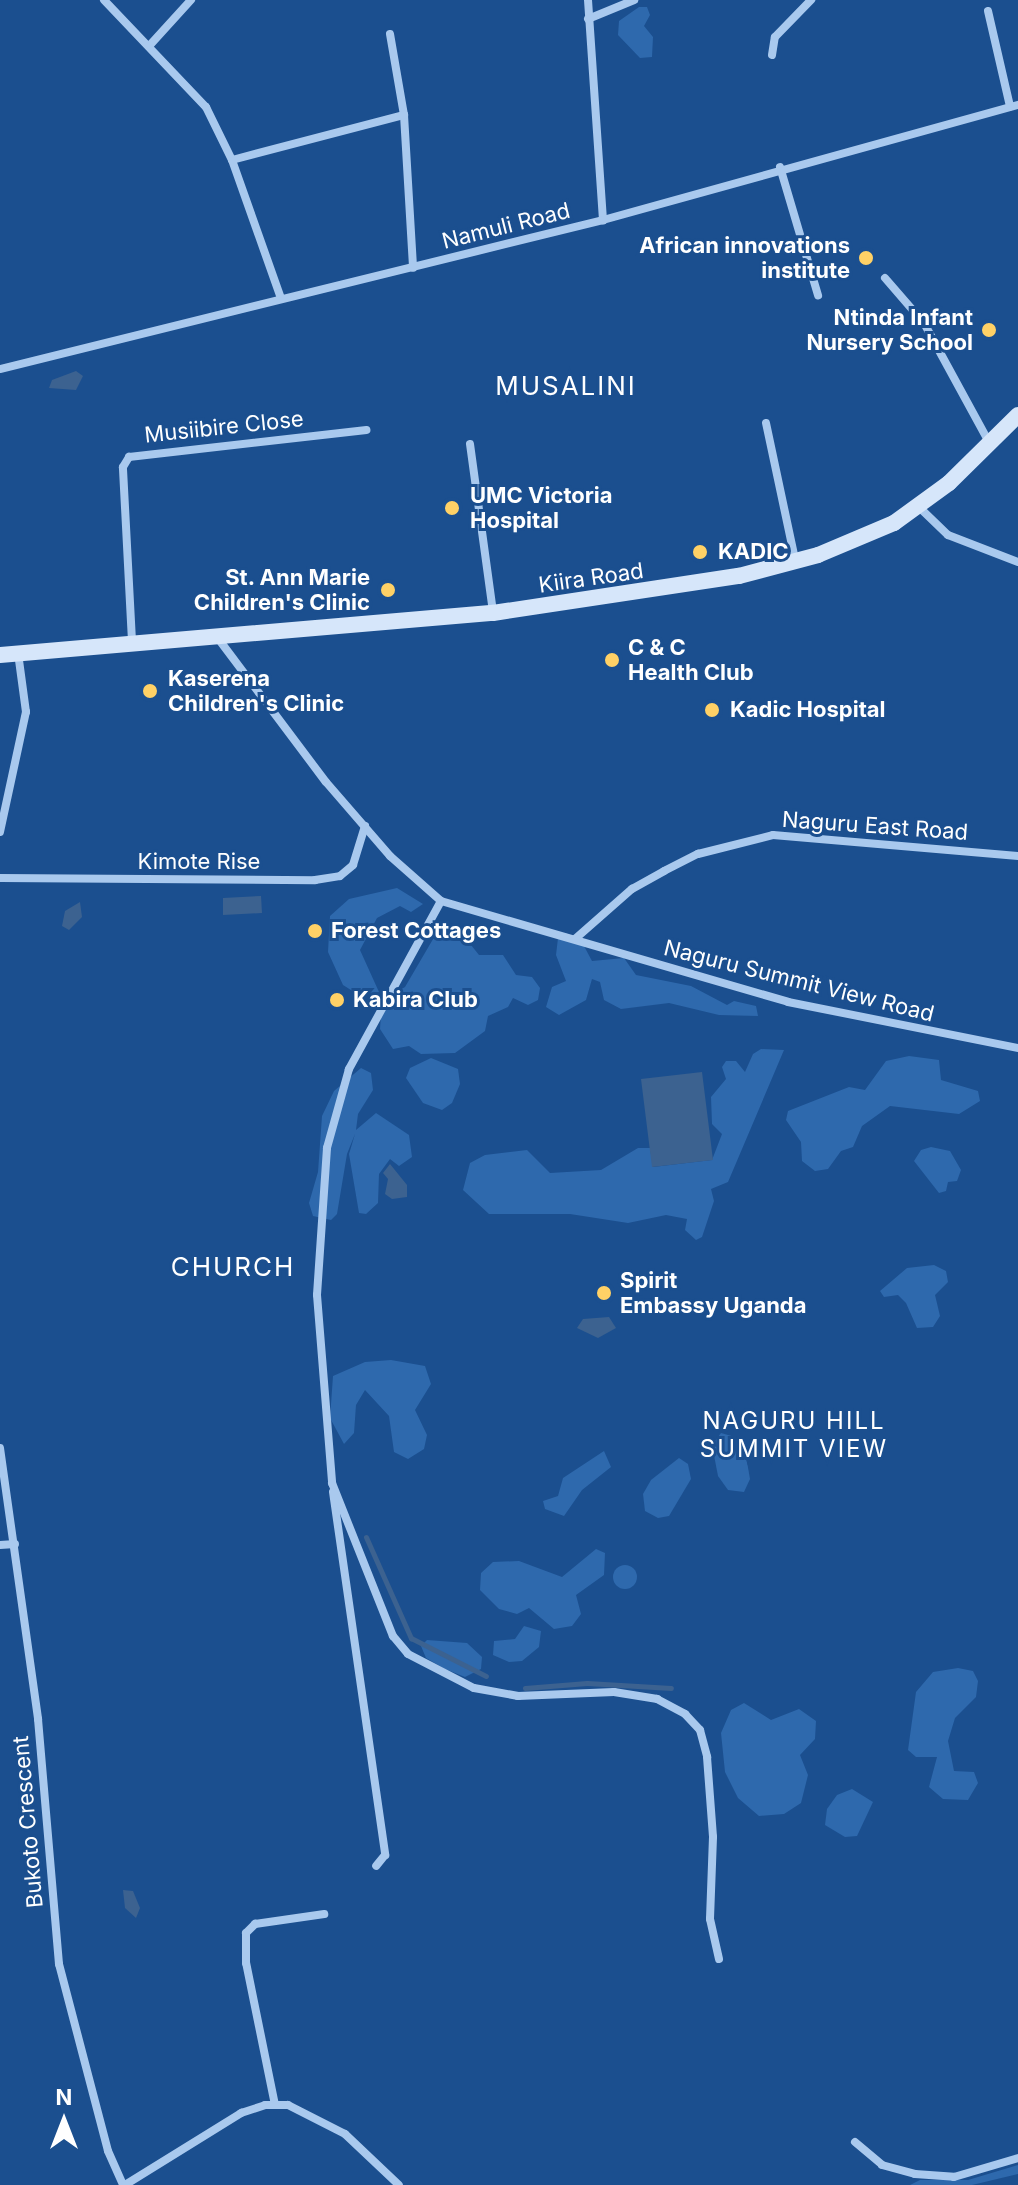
<!DOCTYPE html>
<style>
body{margin:0}
#map{position:relative;width:1018px;height:2185px;overflow:hidden;background:#1b4f8f;font-family:Inter,sans-serif}
div>[style]{position:absolute}
[style*='--x']{left:calc(var(--x)*1px);top:calc(var(--y)*1px);width:calc(var(--w)*1px);rotate:calc(var(--a)*1deg)}
.green>*{inset:0;background:#2e69ad}
.round{border-radius:50%}
.water>*{inset:0;background:#3c6290}
.stream>*{height:5px;margin:-2.5px;padding:0 2.5px;transform-origin:2.5px;border-radius:2.5px;background:#3c6290}
.street>*{height:8px;margin:-4px;padding:0 4px;transform-origin:4px;border-radius:4px;background:#a9c9ee}
.secondary>*{height:16px;margin:-8px;padding:0 8px;transform-origin:8px;border-radius:8px;background:#d6e6fa}
.dots>*{width:22px;height:22px;translate:-50% -50%;box-sizing:border-box;border:4px solid #1b4f8f;border-radius:50%}
span{translate:-50% -50%;white-space:nowrap;text-align:center;line-height:1.15;-webkit-text-stroke:6px #1b4f8f;paint-order:stroke}
.street-label{font-size:22px;color:#fff}
.poi-label{font-size:22px;color:#fff;font-weight:700}
.right{translate:-100% -50%;text-align:right}
.left{translate:0 -50%;text-align:left}
.neighbourhood-label{font-size:24px;color:#fff;letter-spacing:2px}
.quarter-label{font-size:26px;color:#fff;letter-spacing:2px}
.north{position:absolute;left:24px;top:2081px;width:80px;height:80px;-webkit-text-stroke:6px #1b4f8f;paint-order:stroke;rotate:0deg;font-size:22px;font-weight:700;line-height:32px;text-align:center;color:#fff}
.north::after{content:'';display:block;margin:auto;width:28px;height:36px;background:#fff;clip-path:polygon(50% 0,100% 100%,50% 72%,0 100%)}
</style>
<div id="map">
<div class="green">
<div style="clip-path:polygon(639px 7px,647px 7px,650px 15px,644px 26px,653px 37px,652px 57px,640px 58px,618px 35px,619px 21px)"></div>
<div style="clip-path:polygon(397px 888px,423px 904px,411px 912px,400px 906px,377px 918px,360px 950px,379px 992px,362px 997px,343px 985px,328px 952px,330px 916px,349px 899px)"></div>
<div style="clip-path:polygon(443px 922px,455px 925px,479px 955px,503px 955px,516px 975px,532px 977px,540px 988px,538px 1000px,528px 1005px,513px 998px,508px 1007px,488px 1016px,485px 1031px,455px 1053px,421px 1054px,409px 1046px,393px 1049px,380px 1029px,382px 1000px,405px 987px)"></div>
<div style="clip-path:polygon(566px 933px,584px 946px,592px 961px,624px 958px,636px 975px,691px 986px,727px 1005px,734px 1001px,756px 1006px,758px 1016px,719px 1015px,669px 1003px,621px 1009px,604px 1000px,600px 982px,592px 979px,586px 1000px,559px 1015px,546px 1007px,552px 987px,566px 981px,556px 955px,558px 938px)"></div>
<div style="clip-path:polygon(761px 1049px,784px 1050px,728px 1182px,711px 1189px,714px 1201px,702px 1237px,696px 1240px,685px 1230px,687px 1219px,666px 1215px,628px 1223px,570px 1214px,489px 1214px,463px 1190px,470px 1163px,485px 1155px,527px 1150px,550px 1173px,601px 1170px,638px 1148px,650px 1148px,653px 1167px,712px 1160px,722px 1134px,712px 1124px,711px 1097px,726px 1079px,722px 1067px,726px 1061px,736px 1061px,745px 1072px,753px 1054px)"></div>
<div style="clip-path:polygon(909px 1056px,939px 1060px,941px 1080px,978px 1091px,980px 1101px,959px 1114px,890px 1106px,862px 1126px,853px 1147px,841px 1151px,828px 1169px,815px 1171px,802px 1161px,801px 1142px,786px 1120px,788px 1111px,849px 1087px,865px 1090px,886px 1061px)"></div>
<div style="clip-path:polygon(431px 1058px,458px 1069px,460px 1084px,452px 1103px,442px 1110px,423px 1103px,406px 1078px,410px 1068px)"></div>
<div style="clip-path:polygon(361px 1068px,371px 1073px,373px 1090px,358px 1114px,356px 1130px,376px 1113px,409px 1135px,412px 1157px,399px 1166px,390px 1159px,379px 1174px,378px 1203px,366px 1214px,359px 1213px,349px 1154px,355px 1134px,347px 1154px,337px 1214px,331px 1220px,313px 1216px,309px 1203px,318px 1172px,322px 1116px,334px 1091px)"></div>
<div style="clip-path:polygon(931px 1147px,950px 1151px,961px 1170px,957px 1181px,948px 1182px,946px 1191px,939px 1193px,914px 1161px,921px 1150px)"></div>
<div style="clip-path:polygon(934px 1265px,946px 1271px,948px 1282px,935px 1295px,940px 1316px,933px 1327px,917px 1328px,906px 1303px,898px 1295px,884px 1297px,880px 1291px,907px 1268px)"></div>
<div style="clip-path:polygon(391px 1360px,425px 1366px,431px 1384px,415px 1410px,427px 1435px,424px 1449px,408px 1459px,394px 1452px,389px 1416px,365px 1390px,356px 1405px,354px 1433px,344px 1444px,330px 1418px,333px 1376px,365px 1362px)"></div>
<div style="clip-path:polygon(721px 1433px,735px 1437px,746px 1456px,750px 1479px,744px 1492px,728px 1490px,718px 1476px,712px 1445px)"></div>
<div style="clip-path:polygon(604px 1451px,611px 1467px,582px 1490px,564px 1516px,545px 1509px,543px 1501px,558px 1496px,563px 1478px)"></div>
<div style="clip-path:polygon(679px 1458px,688px 1464px,691px 1479px,669px 1516px,658px 1518px,645px 1511px,643px 1494px,651px 1480px)"></div>
<div style="clip-path:polygon(596px 1549px,605px 1553px,604px 1575px,576px 1595px,581px 1614px,572px 1626px,554px 1629px,529px 1608px,517px 1614px,499px 1609px,480px 1590px,481px 1573px,493px 1562px,519px 1561px,562px 1577px)"></div>
<div class="round" style="left:613px;top:1565px;width:24px;height:24px"></div>
<div style="clip-path:polygon(524px 1626px,541px 1631px,539px 1647px,522px 1661px,509px 1662px,493px 1655px,494px 1641px,515px 1639px)"></div>
<div style="clip-path:polygon(427px 1640px,467px 1643px,482px 1657px,481px 1669px,465px 1677px,445px 1669px,426px 1658px,421px 1646px)"></div>
<div style="clip-path:polygon(958px 1668px,973px 1671px,978px 1681px,976px 1697px,955px 1718px,948px 1741px,954px 1771px,974px 1772px,978px 1783px,968px 1800px,943px 1799px,929px 1787px,937px 1757px,916px 1757px,908px 1750px,916px 1692px,933px 1672px)"></div>
<div style="clip-path:polygon(744px 1703px,771px 1720px,799px 1709px,816px 1721px,815px 1739px,800px 1755px,808px 1775px,801px 1803px,784px 1814px,759px 1816px,738px 1798px,725px 1772px,721px 1733px,731px 1710px)"></div>
<div style="clip-path:polygon(852px 1789px,873px 1802px,857px 1836px,845px 1837px,825px 1825px,827px 1809px,837px 1795px)"></div>
<div style="clip-path:polygon(1018px 2165px,1018px 2174px,972px 2185px,910px 2185px,920px 2180px,968px 2180px)"></div>
</div>
<div class="water">
<div style="clip-path:polygon(76px 371px,83px 376px,76px 390px,49px 388px,52px 380px)"></div>
<div style="clip-path:polygon(261px 896px,262px 913px,223px 915px,223px 898px)"></div>
<div style="clip-path:polygon(80px 902px,82px 917px,69px 930px,62px 926px,65px 911px)"></div>
<div style="clip-path:polygon(702px 1072px,713px 1160px,652px 1167px,641px 1079px)"></div>
<div style="clip-path:polygon(390px 1164px,407px 1185px,407px 1197px,392px 1199px,385px 1194px,388px 1179px,383px 1173px)"></div>
<div style="clip-path:polygon(609px 1317px,616px 1328px,598px 1338px,577px 1328px,583px 1319px)"></div>
<div style="clip-path:polygon(123px 1890px,133px 1891px,140px 1908px,136px 1918px,125px 1908px)"></div>
</div>
<div class="stream">
<div style="--x:366;--y:1537;--w:111;--a:66"></div>
<div style="--x:411;--y:1638;--w:84;--a:26.9"></div>
<div style="--x:525;--y:1688;--w:62;--a:-4.6"></div>
<div style="--x:587;--y:1683;--w:84;--a:3.4"></div>
</div>
<div class="street">
<div style="--x:104;--y:0;--w:148;--a:46.4"></div>
<div style="--x:206;--y:107;--w:59;--a:63.9"></div>
<div style="--x:232;--y:160;--w:146;--a:70.5"></div>
<div style="--x:588;--y:0;--w:221;--a:86.1"></div>
<div style="--x:988;--y:11;--w:98;--a:77"></div>
<div style="--x:588;--y:19;--w:50;--a:-22.4"></div>
<div style="--x:390;--y:34;--w:82;--a:80.2"></div>
<div style="--x:404;--y:115;--w:153;--a:86.6"></div>
<div style="--x:150;--y:45;--w:61;--a:-47.7"></div>
<div style="--x:772;--y:55;--w:18;--a:-81"></div>
<div style="--x:775;--y:37;--w:52;--a:-45.8"></div>
<div style="--x:232;--y:160;--w:178;--a:-14.7"></div>
<div style="--x:780;--y:167;--w:134;--a:73.5"></div>
<div style="--x:885;--y:278;--w:60;--a:49.1"></div>
<div style="--x:924;--y:323;--w:136;--a:61.4"></div>
<div style="--x:0;--y:369;--w:621;--a:-13.88"></div>
<div style="--x:603;--y:220;--w:431;--a:-15.5"></div>
<div style="--x:766;--y:423;--w:140;--a:78"></div>
<div style="--x:470;--y:444;--w:171;--a:82.2"></div>
<div style="--x:920;--y:508;--w:39;--a:44"></div>
<div style="--x:948;--y:535;--w:75;--a:21.1"></div>
<div style="--x:217;--y:637;--w:181;--a:53.1"></div>
<div style="--x:326;--y:782;--w:98;--a:49.1"></div>
<div style="--x:390;--y:856;--w:68;--a:41.4"></div>
<div style="--x:441;--y:901;--w:361;--a:16.2"></div>
<div style="--x:788;--y:1002;--w:235;--a:11.3"></div>
<div style="--x:132;--y:641;--w:174;--a:-93"></div>
<div style="--x:123;--y:467;--w:12;--a:-59"></div>
<div style="--x:129;--y:457;--w:239;--a:-6.5"></div>
<div style="--x:0;--y:832;--w:123;--a:-77.8"></div>
<div style="--x:26;--y:712;--w:60;--a:-97.7"></div>
<div style="--x:0;--y:878;--w:315;--a:0.4"></div>
<div style="--x:315;--y:880;--w:25;--a:-9"></div>
<div style="--x:340;--y:876;--w:17;--a:-40"></div>
<div style="--x:353;--y:865;--w:41;--a:-72.9"></div>
<div style="--x:441;--y:901;--w:192;--a:118.7"></div>
<div style="--x:349;--y:1069;--w:82;--a:105.6"></div>
<div style="--x:327;--y:1148;--w:147;--a:93.9"></div>
<div style="--x:317;--y:1295;--w:189;--a:85.4"></div>
<div style="--x:332;--y:1483;--w:165;--a:68.3"></div>
<div style="--x:393;--y:1636;--w:23;--a:50"></div>
<div style="--x:408;--y:1654;--w:74;--a:27.3"></div>
<div style="--x:474;--y:1688;--w:45;--a:10.3"></div>
<div style="--x:518;--y:1696;--w:96;--a:-2.4"></div>
<div style="--x:614;--y:1692;--w:44;--a:9.2"></div>
<div style="--x:657;--y:1699;--w:32;--a:28"></div>
<div style="--x:685;--y:1714;--w:22;--a:47"></div>
<div style="--x:700;--y:1730;--w:28;--a:75"></div>
<div style="--x:707;--y:1757;--w:80;--a:85.7"></div>
<div style="--x:713;--y:1837;--w:82;--a:92.1"></div>
<div style="--x:710;--y:1919;--w:41;--a:77.3"></div>
<div style="--x:575;--y:939;--w:76;--a:-41.3"></div>
<div style="--x:632;--y:889;--w:37;--a:-29"></div>
<div style="--x:664;--y:871;--w:38;--a:-27"></div>
<div style="--x:698;--y:854;--w:77;--a:-14.2"></div>
<div style="--x:773;--y:835;--w:246;--a:4.9"></div>
<div style="--x:0;--y:1448;--w:274;--a:82"></div>
<div style="--x:38;--y:1719;--w:246;--a:85.1"></div>
<div style="--x:59;--y:1964;--w:193;--a:75.3"></div>
<div style="--x:108;--y:2151;--w:37;--a:66"></div>
<div style="--x:333;--y:1492;--w:367;--a:81.8"></div>
<div style="--x:385;--y:1855;--w:14;--a:129"></div>
<div style="--x:0;--y:1545;--w:15;--a:-4"></div>
<div style="--x:275;--y:2105;--w:145;--a:-101.5"></div>
<div style="--x:246;--y:1963;--w:30;--a:-90"></div>
<div style="--x:246;--y:1933;--w:13;--a:-45"></div>
<div style="--x:255;--y:1924;--w:70;--a:-8.2"></div>
<div style="--x:855;--y:2142;--w:35;--a:40"></div>
<div style="--x:882;--y:2165;--w:34;--a:15"></div>
<div style="--x:915;--y:2174;--w:39;--a:4"></div>
<div style="--x:954;--y:2177;--w:67;--a:-16.5"></div>
<div style="--x:125;--y:2185;--w:137;--a:-31.8"></div>
<div style="--x:241;--y:2113;--w:25;--a:-18"></div>
<div style="--x:265;--y:2105;--w:23;--a:0"></div>
<div style="--x:288;--y:2105;--w:64;--a:27"></div>
<div style="--x:345;--y:2134;--w:74;--a:43.4"></div>
</div>
<div class="secondary">
<div style="--x:0;--y:655;--w:495;--a:-4.9"></div>
<div style="--x:493;--y:613;--w:249;--a:-8.6"></div>
<div style="--x:739;--y:576;--w:82;--a:-14.9"></div>
<div style="--x:818;--y:555;--w:82;--a:-22.8"></div>
<div style="--x:894;--y:523;--w:68;--a:-36"></div>
<div style="--x:949;--y:483;--w:97;--a:-44.6"></div>
</div>
<div class="dots">
<div style="left:866px;top:258px;background:#ffd166"></div>
<div style="left:989px;top:330px;background:#ffd166"></div>
<div style="left:452px;top:508px;background:#ffd166"></div>
<div style="left:700px;top:552px;background:#ffd166"></div>
<div style="left:388px;top:590px;background:#ffd166"></div>
<div style="left:612px;top:660px;background:#ffd166"></div>
<div style="left:150px;top:691px;background:#ffd166"></div>
<div style="left:712px;top:710px;background:#ffd166"></div>
<div style="left:315px;top:931px;background:#ffd166"></div>
<div style="left:337px;top:1000px;background:#ffd166"></div>
<div style="left:604px;top:1293px;background:#ffd166"></div>
</div>
<div class="street-label">
<span style="left:506px;top:226px;rotate:-14deg">Namuli Road</span>
<span style="left:224px;top:427px;rotate:-6deg">Musiibire Close</span>
<span style="left:591px;top:578px;rotate:-8deg">Kiira Road</span>
<span style="left:875px;top:826px;rotate:4deg">Naguru East Road</span>
<span style="left:199px;top:862px">Kimote Rise</span>
<span style="left:799px;top:981px;rotate:14deg">Naguru Summit View Road</span>
<span style="left:28px;top:1822px;rotate:-95deg">Bukoto Crescent</span>
</div>
<div class="poi-label">
<span class="right" style="left:850px;top:258px">African innovations<br>institute</span>
<span class="right" style="left:973px;top:330px">Ntinda Infant<br>Nursery School</span>
<span class="left" style="left:470px;top:508px">UMC Victoria<br>Hospital</span>
<span class="left" style="left:718px;top:552px">KADIC</span>
<span class="right" style="left:370px;top:590px">St. Ann Marie<br>Children's Clinic</span>
<span class="left" style="left:628px;top:660px">C &amp; C<br>Health Club</span>
<span class="left" style="left:168px;top:691px">Kaserena<br>Children's Clinic</span>
<span class="left" style="left:730px;top:710px">Kadic Hospital</span>
<span class="left" style="left:331px;top:931px">Forest Cottages</span>
<span class="left" style="left:353px;top:1000px">Kabira Club</span>
<span class="left" style="left:620px;top:1293px">Spirit<br>Embassy Uganda</span>
</div>
<div class="neighbourhood-label">
<span style="left:794px;top:1435px">NAGURU HILL<br>SUMMIT VIEW</span>
</div>
<div class="quarter-label">
<span style="left:566px;top:386px">MUSALINI</span>
<span style="left:233px;top:1267px">CHURCH</span>
</div>
<div class="north">N</div>
</div>
